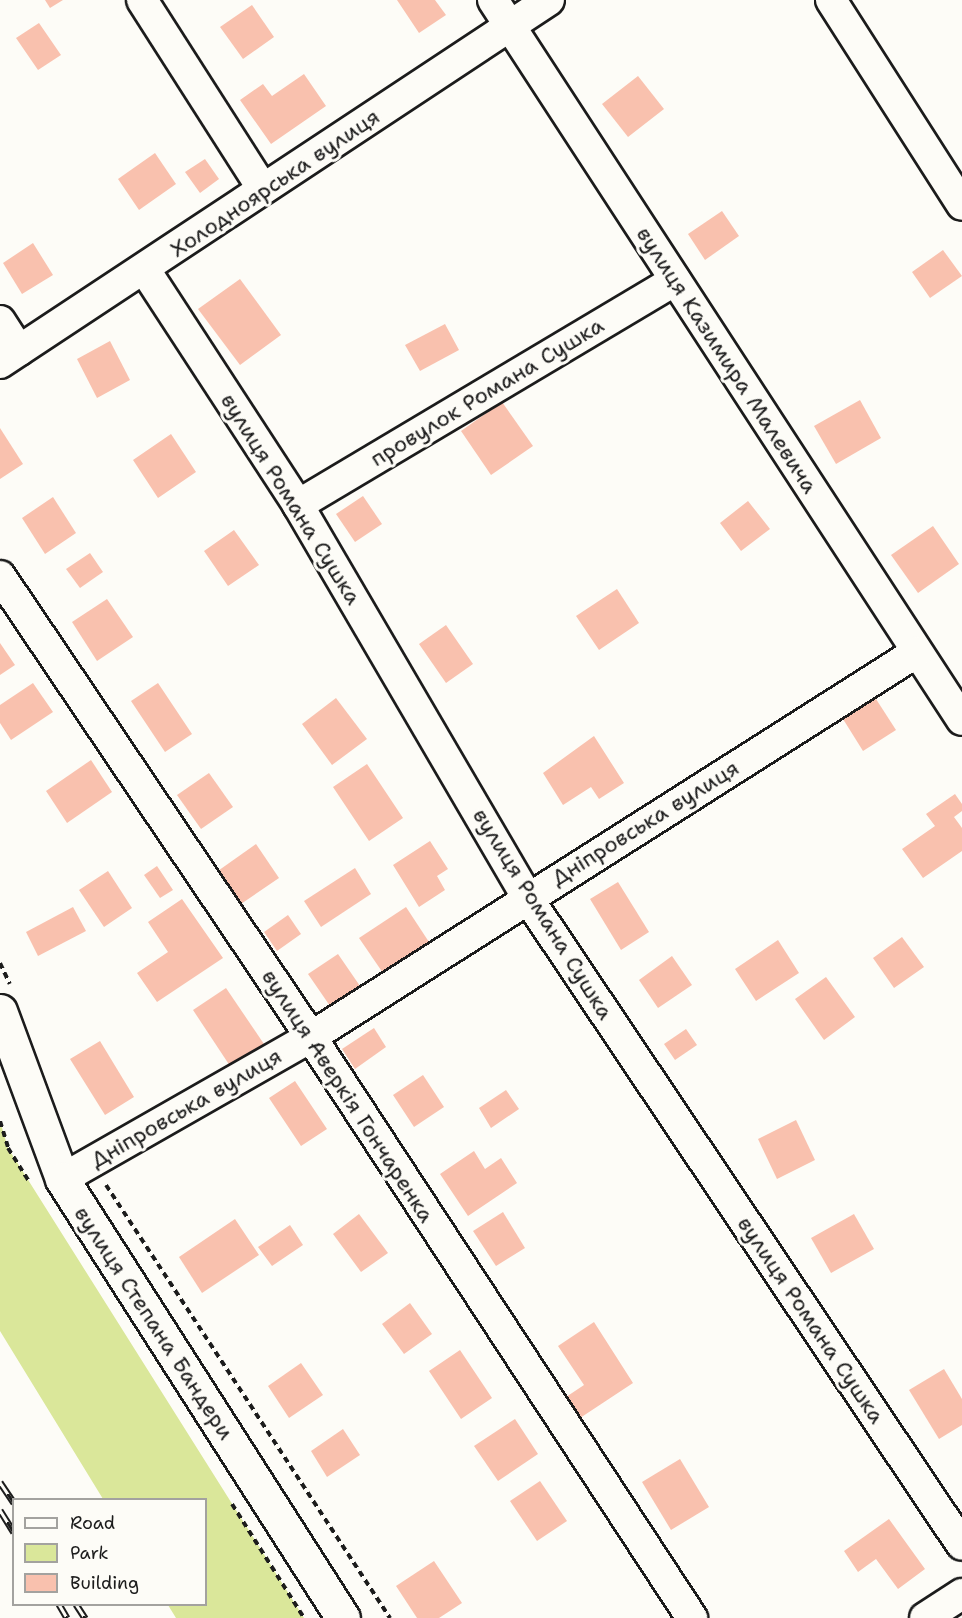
<!DOCTYPE html>
<meta charset="utf-8">
<style>
body{margin:0}
#map{position:relative;width:962px;height:1618px;overflow:hidden;background:#fdfcf7;font-family:"Shantell Sans",sans-serif}
div>[style]{position:absolute}
[style*='--x']{left:calc(var(--x)*1px);top:calc(var(--y)*1px);width:calc(var(--w)*1px);rotate:calc(var(--a)*1deg)}
.green>*{inset:0;background:#dae79a}
.building>*{inset:0;background:#f9c1ae}
.path>*{height:4px;margin-top:-2px;transform-origin:0;background:repeating-linear-gradient(90deg,#1c1c1c 0 6px,transparent 0 10.5px)}
.roads{filter:drop-shadow(2px 0 #1c1c1c) drop-shadow(-2px 0 #1c1c1c) drop-shadow(0 2px #1c1c1c) drop-shadow(0 -2px #1c1c1c)}
.minor>*{height:30px;margin:-15px;padding:0 15px;transform-origin:15px;border-radius:15px;background:#fdfcf7}
.tertiary>*{height:33px;margin:-16.5px;padding:0 16.5px;transform-origin:16.5px;border-radius:16.5px;background:#fdfcf7}
.rail>*{height:7px;margin-top:-3.5px;transform-origin:0;background:repeating-linear-gradient(90deg,#fdfcf7 0 14px,#1c1c1c 0 28px);box-sizing:border-box;border-block:2px solid #1c1c1c}
span{translate:-50% -50%;white-space:nowrap;text-align:center;line-height:1.15;-webkit-text-stroke:6px #fdfcf7;paint-order:stroke}
.street-label{font-size:22px;color:#1c1c1c}
.legend{position:absolute;left:12px;top:1498px;width:195px;height:108px;box-sizing:border-box;background:#fdfcf7;border:2px solid #a3a29f;margin:0;padding:8px 10px;list-style:none;font-size:18px;color:#1c1c1c}
.legend li{display:flex;align-items:center;gap:12px;height:30px}
.legend b{width:30px;border:2px solid #a3a29f}
</style>
<div id="map">
<div class="green">
<div style="clip-path:polygon(0 1121px,8px 1148px,304px 1618px,176px 1618px,168px 1605px,206px 1604px,206px 1500px,103px 1499px,0 1331px)"></div>
</div>
<div class="building">
<div style="clip-path:polygon(45px 0,63px 0,50px 8px)"></div>
<div style="clip-path:polygon(397px 0,435px 0,446px 15px,419px 33px)"></div>
<div style="clip-path:polygon(252px 5px,274px 37px,243px 59px,220px 27px)"></div>
<div style="clip-path:polygon(39px 23px,61px 55px,38px 70px,16px 38px)"></div>
<div style="clip-path:polygon(304px 74px,326px 106px,271px 144px,240px 100px,263px 84px,272px 96px)"></div>
<div style="clip-path:polygon(638px 76px,664px 109px,628px 137px,602px 104px)"></div>
<div style="clip-path:polygon(155px 153px,176px 184px,139px 210px,118px 179px)"></div>
<div style="clip-path:polygon(205px 159px,219px 179px,200px 193px,185px 172px)"></div>
<div style="clip-path:polygon(722px 211px,739px 236px,705px 260px,688px 234px)"></div>
<div style="clip-path:polygon(33px 243px,53px 275px,22px 294px,3px 263px)"></div>
<div style="clip-path:polygon(943px 250px,962px 276px,930px 298px,912px 272px)"></div>
<div style="clip-path:polygon(240px 279px,281px 335px,240px 365px,198px 309px)"></div>
<div style="clip-path:polygon(445px 324px,459px 350px,420px 371px,405px 345px)"></div>
<div style="clip-path:polygon(110px 341px,130px 380px,97px 398px,77px 359px)"></div>
<div style="clip-path:polygon(860px 400px,881px 438px,836px 464px,814px 426px)"></div>
<div style="clip-path:polygon(502px 402px,533px 446px,491px 475px,461px 431px)"></div>
<div style="clip-path:polygon(0 428px,23px 464px,0 479px)"></div>
<div style="clip-path:polygon(171px 434px,196px 472px,158px 498px,133px 460px)"></div>
<div style="clip-path:polygon(363px 496px,382px 524px,355px 542px,336px 514px)"></div>
<div style="clip-path:polygon(53px 497px,76px 533px,45px 554px,22px 518px)"></div>
<div style="clip-path:polygon(748px 501px,770px 529px,741px 551px,720px 523px)"></div>
<div style="clip-path:polygon(933px 526px,959px 564px,918px 593px,891px 555px)"></div>
<div style="clip-path:polygon(234px 530px,259px 565px,228px 586px,204px 551px)"></div>
<div style="clip-path:polygon(90px 553px,103px 572px,80px 588px,66px 569px)"></div>
<div style="clip-path:polygon(617px 589px,639px 623px,599px 650px,576px 616px)"></div>
<div style="clip-path:polygon(107px 599px,133px 637px,97px 661px,72px 622px)"></div>
<div style="clip-path:polygon(446px 625px,473px 664px,446px 683px,419px 644px)"></div>
<div style="clip-path:polygon(0 643px,15px 665px,0 675px)"></div>
<div style="clip-path:polygon(33px 683px,53px 712px,11px 740px,0 723px,0 705px)"></div>
<div style="clip-path:polygon(158px 683px,192px 734px,165px 752px,131px 701px)"></div>
<div style="clip-path:polygon(336px 698px,367px 739px,332px 765px,302px 724px)"></div>
<div style="clip-path:polygon(876px 699px,896px 730px,863px 751px,843px 719px)"></div>
<div style="clip-path:polygon(594px 736px,624px 783px,599px 799px,591px 787px,563px 805px,543px 773px)"></div>
<div style="clip-path:polygon(91px 760px,112px 792px,67px 823px,46px 791px)"></div>
<div style="clip-path:polygon(367px 764px,403px 818px,369px 841px,333px 787px)"></div>
<div style="clip-path:polygon(209px 773px,233px 807px,201px 829px,177px 795px)"></div>
<div style="clip-path:polygon(955px 794px,962px 804px,962px 811px,954px 817px,962px 828px,962px 851px,923px 878px,902px 849px,935px 826px,926px 814px)"></div>
<div style="clip-path:polygon(430px 841px,448px 869px,437px 876px,445px 890px,419px 907px,393px 865px)"></div>
<div style="clip-path:polygon(256px 844px,279px 878px,238px 906px,215px 873px)"></div>
<div style="clip-path:polygon(157px 866px,173px 890px,160px 898px,144px 875px)"></div>
<div style="clip-path:polygon(355px 868px,371px 894px,321px 927px,304px 901px)"></div>
<div style="clip-path:polygon(108px 871px,132px 908px,104px 927px,79px 890px)"></div>
<div style="clip-path:polygon(618px 882px,649px 932px,621px 950px,590px 899px)"></div>
<div style="clip-path:polygon(182px 899px,223px 958px,157px 1002px,137px 973px,168px 952px,148px 922px)"></div>
<div style="clip-path:polygon(73px 907px,86px 931px,38px 956px,26px 932px)"></div>
<div style="clip-path:polygon(406px 907px,429px 942px,383px 973px,359px 938px)"></div>
<div style="clip-path:polygon(288px 915px,301px 934px,277px 951px,264px 932px)"></div>
<div style="clip-path:polygon(902px 937px,924px 967px,894px 988px,873px 958px)"></div>
<div style="clip-path:polygon(778px 940px,799px 973px,756px 1001px,735px 969px)"></div>
<div style="clip-path:polygon(338px 954px,360px 986px,330px 1006px,308px 974px)"></div>
<div style="clip-path:polygon(672px 956px,692px 985px,658px 1008px,639px 980px)"></div>
<div style="clip-path:polygon(826px 977px,855px 1017px,824px 1040px,795px 999px)"></div>
<div style="clip-path:polygon(226px 988px,266px 1047px,232px 1069px,193px 1010px)"></div>
<div style="clip-path:polygon(374px 1028px,386px 1047px,355px 1069px,342px 1049px)"></div>
<div style="clip-path:polygon(686px 1029px,697px 1045px,675px 1060px,664px 1044px)"></div>
<div style="clip-path:polygon(100px 1041px,134px 1097px,105px 1115px,70px 1059px)"></div>
<div style="clip-path:polygon(423px 1075px,444px 1107px,414px 1127px,393px 1095px)"></div>
<div style="clip-path:polygon(295px 1081px,327px 1129px,301px 1146px,269px 1098px)"></div>
<div style="clip-path:polygon(506px 1090px,519px 1109px,491px 1128px,479px 1108px)"></div>
<div style="clip-path:polygon(796px 1120px,815px 1160px,777px 1179px,758px 1139px)"></div>
<div style="clip-path:polygon(474px 1151px,485px 1169px,501px 1158px,517px 1183px,468px 1216px,440px 1174px)"></div>
<div style="clip-path:polygon(503px 1212px,525px 1248px,496px 1266px,473px 1231px)"></div>
<div style="clip-path:polygon(359px 1214px,388px 1253px,361px 1272px,333px 1234px)"></div>
<div style="clip-path:polygon(854px 1214px,874px 1249px,831px 1273px,811px 1238px)"></div>
<div style="clip-path:polygon(235px 1219px,259px 1255px,202px 1293px,179px 1257px)"></div>
<div style="clip-path:polygon(290px 1225px,303px 1245px,272px 1266px,258px 1247px)"></div>
<div style="clip-path:polygon(410px 1303px,432px 1334px,404px 1354px,382px 1324px)"></div>
<div style="clip-path:polygon(594px 1322px,633px 1383px,577px 1420px,563px 1399px,584px 1385px,558px 1346px)"></div>
<div style="clip-path:polygon(460px 1350px,492px 1398px,461px 1419px,429px 1371px)"></div>
<div style="clip-path:polygon(301px 1363px,323px 1395px,289px 1418px,268px 1386px)"></div>
<div style="clip-path:polygon(944px 1369px,962px 1399px,962px 1425px,939px 1439px,909px 1390px)"></div>
<div style="clip-path:polygon(515px 1419px,538px 1454px,498px 1481px,474px 1446px)"></div>
<div style="clip-path:polygon(343px 1429px,360px 1455px,327px 1477px,311px 1451px)"></div>
<div style="clip-path:polygon(680px 1459px,709px 1507px,671px 1530px,642px 1482px)"></div>
<div style="clip-path:polygon(540px 1481px,567px 1521px,537px 1541px,510px 1501px)"></div>
<div style="clip-path:polygon(889px 1519px,925px 1569px,898px 1589px,876px 1559px,858px 1572px,844px 1551px)"></div>
<div style="clip-path:polygon(434px 1561px,462px 1603px,439px 1618px,417px 1618px,396px 1586px)"></div>
</div>
<div class="path">
<div style="--x:0;--y:963;--w:23;--a:65"></div>
<div style="--x:0;--y:1121;--w:28;--a:73"></div>
<div style="--x:8;--y:1148;--w:41;--a:57.8"></div>
<div style="--x:106;--y:1185;--w:518;--a:56.74"></div>
<div style="--x:232;--y:1504;--w:135;--a:57.7"></div>
</div>
<div class="roads">
<div class="minor">
<div style="--x:142;--y:0;--w:224;--a:57.4"></div>
<div style="--x:493;--y:0;--w:859;--a:56.92"></div>
<div style="--x:831;--y:0;--w:243;--a:57.4"></div>
<div style="--x:145;--y:270;--w:280;--a:56.9"></div>
<div style="--x:298;--y:505;--w:454;--a:59.7"></div>
<div style="--x:527;--y:897;--w:780;--a:56.13"></div>
<div style="--x:0;--y:321;--w:35;--a:57"></div>
<div style="--x:0;--y:363;--w:658;--a:-33.47"></div>
<div style="--x:298;--y:505;--w:439;--a:-30.8"></div>
<div style="--x:0;--y:576;--w:556;--a:56"></div>
<div style="--x:311;--y:1037;--w:695;--a:56.74"></div>
<div style="--x:62;--y:1179;--w:287;--a:-29.7"></div>
<div style="--x:311;--y:1037;--w:718;--a:-32.43"></div>
<div style="--x:925;--y:1618;--w:44;--a:-33"></div>
</div>
<div class="tertiary">
<div style="--x:0;--y:1011;--w:179;--a:69.7"></div>
<div style="--x:62;--y:1179;--w:521;--a:57.38"></div>
</div>
</div>
<div class="rail">
<div style="--x:0;--y:1482;--w:25;--a:56"></div>
<div style="--x:0;--y:1510;--w:26;--a:58"></div>
<div style="--x:59;--y:1604;--w:16;--a:60"></div>
<div style="--x:76;--y:1604;--w:17;--a:57"></div>
</div>
<div class="street-label">
<span style="left:275px;top:183px;rotate:-34deg">Холодноярська вулиця</span>
<span style="left:727px;top:360px;rotate:57deg">вулиця Казимира Малевича</span>
<span style="left:487px;top:392px;rotate:-31deg">провулок Романа Сушка</span>
<span style="left:291px;top:499px;rotate:58deg">вулиця Романа Сушка</span>
<span style="left:645px;top:823px;rotate:-32deg">Дніпровська вулиця</span>
<span style="left:543px;top:914px;rotate:58deg">вулиця Романа Сушка</span>
<span style="left:348px;top:1096px;rotate:57deg">вулиця Аверкія Гончаренка</span>
<span style="left:186px;top:1108px;rotate:-30deg">Дніпровська вулиця</span>
<span style="left:811px;top:1320px;rotate:56deg">вулиця Романа Сушка</span>
<span style="left:154px;top:1323px;rotate:57deg">вулиця Степана Бандери</span>
</div>
<ul class="legend">
<li><b style="height:8px;background:#fdfcf7"></b>Road</li>
<li><b style="height:16px;background:#dae79a"></b>Park</li>
<li><b style="height:16px;background:#f9c1ae"></b>Building</li>
</ul>
</div>
